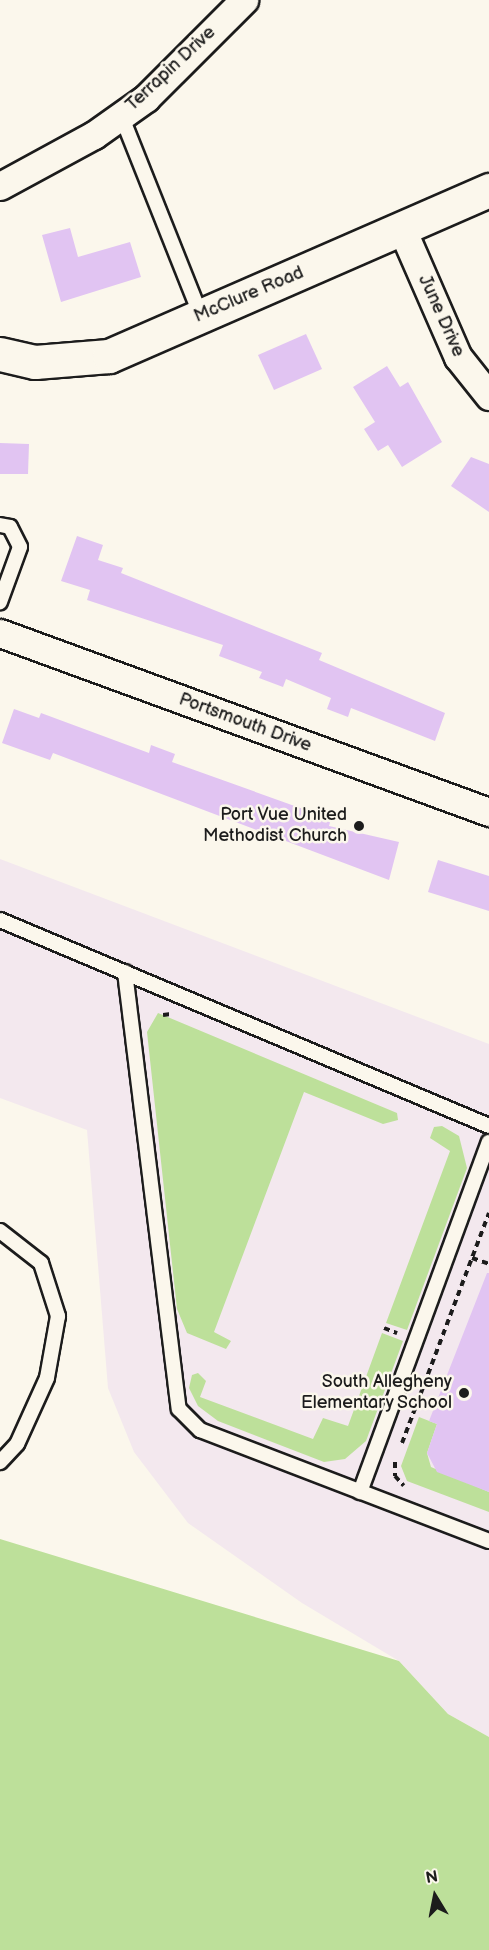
<!DOCTYPE html>
<style>
body{margin:0}
#map{position:relative;width:489px;height:1950px;overflow:hidden;background:#fbf7ec;font-family:"Balsamiq Sans",sans-serif}
div>[style]{position:absolute}
[style*='--x']{left:calc(var(--x)*1px);top:calc(var(--y)*1px);width:calc(var(--w)*1px);rotate:calc(var(--a)*1deg)}
.built>*{inset:0;background:#f3e8ee}
.green>*{inset:0;background:#bde09a}
.building>*{inset:0;background:#e1c4f2}
.path>*{height:4px;margin-top:-2px;transform-origin:0;background:repeating-linear-gradient(90deg,#1c1c1c 0 6px,transparent 0 10.5px)}
.roads{filter:drop-shadow(2px 0 #1c1c1c) drop-shadow(-2px 0 #1c1c1c) drop-shadow(0 2px #1c1c1c) drop-shadow(0 -2px #1c1c1c)}
.service>*{height:14px;margin:-7px;padding:0 7px;transform-origin:7px;border-radius:7px;background:#fbf7ec}
.minor>*{height:27px;margin:-13.5px;padding:0 13.5px;transform-origin:13.5px;border-radius:13.5px;background:#fbf7ec}
.tertiary>*{height:33px;margin:-16.5px;padding:0 16.5px;transform-origin:16.5px;border-radius:16.5px;background:#fbf7ec}
.dots>*{width:16px;height:16px;translate:-50% -50%;box-sizing:border-box;border:3px solid #fbf7ec;border-radius:50%}
span{translate:-50% -50%;white-space:nowrap;text-align:center;line-height:1.15;-webkit-text-stroke:5px #fbf7ec;paint-order:stroke}
.street-label{font-size:18px;color:#1c1c1c}
.poi-label{font-size:18px;color:#1c1c1c}
.right{translate:-100% -50%;text-align:right}
.north{position:absolute;left:405px;top:1866px;width:60px;height:60px;-webkit-text-stroke:4px #fbf7ec;paint-order:stroke;rotate:350deg;font-size:16px;font-weight:700;line-height:24px;text-align:center;color:#1c1c1c}
.north::after{content:'';display:block;margin:auto;width:21px;height:27px;background:#1c1c1c;clip-path:polygon(50% 0,100% 100%,50% 72%,0 100%)}
</style>
<div id="map">
<div class="built">
<div style="clip-path:polygon(0 859px,489px 1044px,489px 1737px,448px 1714px,399px 1661px,302px 1603px,188px 1523px,134px 1452px,108px 1388px,87px 1130px,0 1098px)"></div>
</div>
<div class="green">
<div style="clip-path:polygon(158px 1013px,397px 1113px,398px 1120px,383px 1124px,304px 1092px,214px 1332px,231px 1341px,226px 1349px,187px 1333px,177px 1309px,147px 1032px)"></div>
<div style="clip-path:polygon(442px 1126px,459px 1136px,467px 1168px,407px 1330px,386px 1323px,450px 1151px,430px 1138px,434px 1127px)"></div>
<div style="clip-path:polygon(382px 1333px,403px 1341px,366px 1441px,345px 1459px,324px 1462px,218px 1421px,198px 1406px,189px 1388px,192px 1375px,198px 1373px,206px 1381px,200px 1397px,313px 1439px,323px 1418px,348px 1426px)"></div>
<div style="clip-path:polygon(419px 1417px,437px 1424px,427px 1453px,431px 1467px,489px 1492px,489px 1512px,407px 1481px,401px 1466px)"></div>
<div style="clip-path:polygon(0 1539px,399px 1661px,448px 1714px,489px 1737px,489px 1950px,0 1950px)"></div>
</div>
<div class="building">
<div style="clip-path:polygon(70px 228px,78px 257px,130px 242px,141px 277px,61px 302px,42px 235px)"></div>
<div style="clip-path:polygon(306px 334px,322px 369px,274px 390px,258px 355px)"></div>
<div style="clip-path:polygon(387px 366px,400px 387px,408px 382px,442px 442px,402px 467px,388px 445px,378px 451px,364px 429px,375px 422px,353px 387px)"></div>
<div style="clip-path:polygon(0 443px,29px 444px,28px 474px,0 474px)"></div>
<div style="clip-path:polygon(471px 457px,489px 464px,489px 512px,451px 486px)"></div>
<div style="clip-path:polygon(77px 536px,103px 545px,98px 560px,123px 568px,121px 573px,322px 653px,319px 660px,445px 713px,435px 741px,351px 708px,348px 717px,327px 709px,331px 698px,286px 679px,283px 687px,259px 678px,262px 672px,219px 656px,223px 645px,87px 600px,90px 590px,61px 581px)"></div>
<div style="clip-path:polygon(14px 709px,39px 718px,41px 713px,149px 753px,151px 745px,175px 754px,172px 762px,331px 819px,329px 826px,399px 842px,389px 880px,53px 753px,50px 760px,2px 743px)"></div>
<div style="clip-path:polygon(438px 860px,489px 876px,489px 911px,428px 892px)"></div>
<div style="clip-path:polygon(487px 1273px,489px 1273px,489px 1492px,437px 1472px,427px 1453px,437px 1424px,429px 1421px)"></div>
</div>
<div class="path">
<div style="--x:163;--y:1015;--w:8;--a:-7"></div>
<div style="--x:472;--y:1258;--w:18;--a:19"></div>
<div style="--x:384;--y:1328;--w:14;--a:21"></div>
<div style="--x:402;--y:1443;--w:246;--a:-69.3"></div>
<div style="--x:395;--y:1462;--w:14;--a:90"></div>
<div style="--x:395;--y:1476;--w:13;--a:48"></div>
</div>
<div class="roads">
<div class="service">
<div style="--x:121;--y:115;--w:216;--a:68.3"></div>
<div style="--x:0;--y:525;--w:10;--a:11"></div>
<div style="--x:10;--y:527;--w:22;--a:63"></div>
<div style="--x:20;--y:547;--w:59;--a:110"></div>
<div style="--x:0;--y:920;--w:531;--a:22.84"></div>
<div style="--x:125;--y:972;--w:440;--a:83"></div>
<div style="--x:179;--y:1409;--w:30;--a:45"></div>
<div style="--x:200;--y:1430;--w:310;--a:21"></div>
<div style="--x:0;--y:1231;--w:52;--a:38"></div>
<div style="--x:41;--y:1263;--w:56;--a:72.2"></div>
<div style="--x:58;--y:1316;--w:63;--a:100.1"></div>
<div style="--x:47;--y:1378;--w:72;--a:114.4"></div>
<div style="--x:17;--y:1444;--w:25;--a:133"></div>
<div style="--x:360;--y:1492;--w:373;--a:-69.8"></div>
</div>
<div class="minor">
<div style="--x:0;--y:186;--w:107;--a:-28.5"></div>
<div style="--x:94;--y:135;--w:64;--a:-35.4"></div>
<div style="--x:146;--y:98;--w:139;--a:-45"></div>
<div style="--x:402;--y:229;--w:140;--a:66.4"></div>
<div style="--x:458;--y:357;--w:50;--a:51.5"></div>
<div style="--x:0;--y:633;--w:521;--a:20.11"></div>
</div>
<div class="tertiary">
<div style="--x:0;--y:354;--w:36;--a:13"></div>
<div style="--x:35;--y:362;--w:74;--a:-4.6"></div>
<div style="--x:109;--y:356;--w:415;--a:-23.6"></div>
</div>
</div>
<div class="dots">
<div style="left:359px;top:826px;background:#1c1c1c"></div>
<div style="left:464px;top:1393px;background:#1c1c1c"></div>
</div>
<div class="street-label">
<span style="left:171px;top:69px;rotate:-43deg">Terrapin Drive</span>
<span style="left:249px;top:295px;rotate:-23deg">McClure Road</span>
<span style="left:441px;top:316px;rotate:66deg">June Drive</span>
<span style="left:245px;top:723px;rotate:20deg">Portsmouth Drive</span>
</div>
<div class="poi-label">
<span class="right" style="left:347px;top:826px">Port Vue United<br>Methodist Church</span>
<span class="right" style="left:452px;top:1393px">South Allegheny<br>Elementary School</span>
</div>
<div class="north">N</div>
</div>
